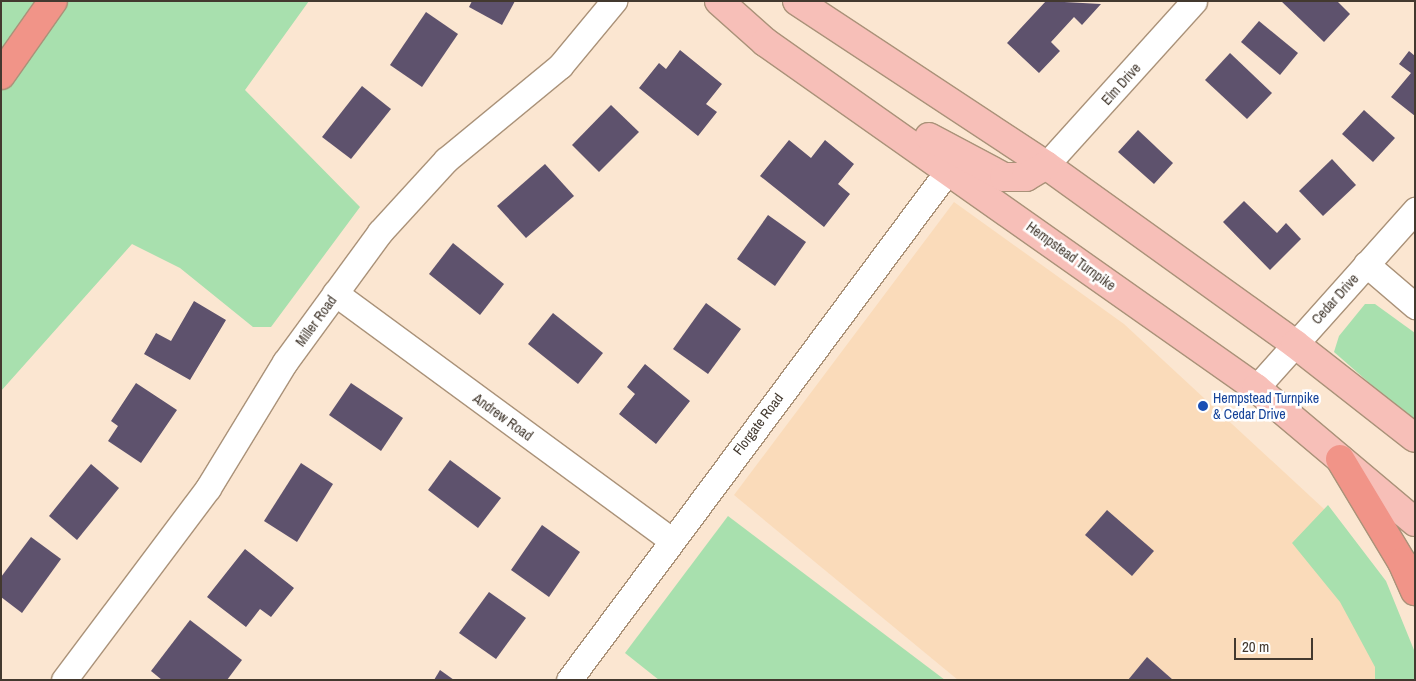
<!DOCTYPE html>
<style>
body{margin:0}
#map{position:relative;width:1416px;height:681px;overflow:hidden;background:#fbe6d1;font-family:"Archivo Narrow",sans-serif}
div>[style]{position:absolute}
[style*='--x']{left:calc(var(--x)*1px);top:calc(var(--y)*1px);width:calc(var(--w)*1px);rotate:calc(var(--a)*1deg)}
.built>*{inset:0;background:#fadbba}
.green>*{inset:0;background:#a8e0ae}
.building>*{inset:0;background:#5e526d}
.roads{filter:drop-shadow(1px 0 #aa9279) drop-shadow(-1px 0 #aa9279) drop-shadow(0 1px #aa9279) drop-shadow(0 -1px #aa9279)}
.minor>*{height:25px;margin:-12.5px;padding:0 12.5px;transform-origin:12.5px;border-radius:12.5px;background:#fff}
.major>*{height:28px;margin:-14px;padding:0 14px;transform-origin:14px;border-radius:14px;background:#f7bfb8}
.highway>*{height:28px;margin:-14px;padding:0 14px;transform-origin:14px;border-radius:14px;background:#f19488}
.dots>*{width:14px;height:14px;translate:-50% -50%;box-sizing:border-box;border:2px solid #fff;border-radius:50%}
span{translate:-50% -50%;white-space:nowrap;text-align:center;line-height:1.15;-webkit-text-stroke:5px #fff;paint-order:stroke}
.street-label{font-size:14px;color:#43392f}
.transit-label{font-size:14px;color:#164399}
.left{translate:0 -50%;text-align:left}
.frame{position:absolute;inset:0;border:2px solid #43392f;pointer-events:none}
.scale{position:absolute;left:1234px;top:638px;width:79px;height:22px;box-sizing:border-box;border:2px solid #43392f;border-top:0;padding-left:6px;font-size:15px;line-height:18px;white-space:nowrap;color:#43392f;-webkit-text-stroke:4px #fff;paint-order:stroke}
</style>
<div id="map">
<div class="built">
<div style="clip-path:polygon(954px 202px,1124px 324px,1324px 509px,1370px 561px,1390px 680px,958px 680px,734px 495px)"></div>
</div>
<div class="green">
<div style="clip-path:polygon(1px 1px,309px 1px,245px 90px,360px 207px,271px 327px,253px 327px,180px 268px,132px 244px,1px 391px)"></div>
<div style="clip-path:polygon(1365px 304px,1375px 304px,1415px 333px,1415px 423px,1334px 352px,1339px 336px)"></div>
<div style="clip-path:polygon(1328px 505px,1386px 581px,1414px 650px,1415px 680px,1375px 680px,1375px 667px,1340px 602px,1292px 543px)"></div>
<div style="clip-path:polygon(728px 516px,945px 680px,659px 680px,625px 653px)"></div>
</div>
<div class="building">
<div style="clip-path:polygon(472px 1px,515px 1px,502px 25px,469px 7px)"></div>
<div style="clip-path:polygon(1046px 1px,1101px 4px,1082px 25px,1074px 17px,1051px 42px,1060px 51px,1039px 73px,1007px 43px)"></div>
<div style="clip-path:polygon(1281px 1px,1337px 1px,1350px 14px,1324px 42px)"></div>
<div style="clip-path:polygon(426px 12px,458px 34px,422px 87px,390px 65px)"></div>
<div style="clip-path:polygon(1259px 21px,1298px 53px,1280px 75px,1241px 42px)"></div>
<div style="clip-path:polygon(680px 50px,722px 84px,706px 104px,717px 112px,698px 136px,639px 88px,659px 63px,666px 69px)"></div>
<div style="clip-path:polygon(1409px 51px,1415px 56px,1415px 116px,1391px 97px,1411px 73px,1399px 64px)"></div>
<div style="clip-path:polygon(1230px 53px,1272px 93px,1247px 119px,1205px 80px)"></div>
<div style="clip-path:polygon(362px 86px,391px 109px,351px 159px,322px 137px)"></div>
<div style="clip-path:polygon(611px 105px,639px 132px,599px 172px,572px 145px)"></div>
<div style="clip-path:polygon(1364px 110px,1395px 138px,1373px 162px,1342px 134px)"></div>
<div style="clip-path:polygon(1138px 130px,1173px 163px,1154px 184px,1118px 152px)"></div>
<div style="clip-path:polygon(789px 140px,811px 158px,825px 140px,854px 164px,838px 184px,850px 194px,824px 227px,760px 176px)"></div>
<div style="clip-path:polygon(1332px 159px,1356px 185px,1323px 216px,1299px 191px)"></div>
<div style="clip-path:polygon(545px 164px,574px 196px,526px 238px,497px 206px)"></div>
<div style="clip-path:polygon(1244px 201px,1277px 233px,1286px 223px,1301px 239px,1270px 270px,1223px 222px)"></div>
<div style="clip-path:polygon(768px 215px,806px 242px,775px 286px,737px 259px)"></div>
<div style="clip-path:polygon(453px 243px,504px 284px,480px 315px,429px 274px)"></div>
<div style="clip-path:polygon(194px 301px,226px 320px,190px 380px,144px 354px,156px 333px,171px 341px)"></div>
<div style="clip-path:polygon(706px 303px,741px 329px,708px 374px,673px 349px)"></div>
<div style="clip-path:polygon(553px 313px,603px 353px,578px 384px,528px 344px)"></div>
<div style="clip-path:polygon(645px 364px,690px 401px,656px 444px,619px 414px,635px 394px,627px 387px)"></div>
<div style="clip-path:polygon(136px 383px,177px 410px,141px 463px,108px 441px,118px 426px,111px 421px)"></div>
<div style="clip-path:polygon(351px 383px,403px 418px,381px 451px,329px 415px)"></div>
<div style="clip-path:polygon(450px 460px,501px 498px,478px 528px,428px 490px)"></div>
<div style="clip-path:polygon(301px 463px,333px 484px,297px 542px,264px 521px)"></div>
<div style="clip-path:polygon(91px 464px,119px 488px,77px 540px,49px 516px)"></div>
<div style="clip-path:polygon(1107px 510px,1154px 551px,1132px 576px,1085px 535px)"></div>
<div style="clip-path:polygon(542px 525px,580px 552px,549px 597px,511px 570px)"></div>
<div style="clip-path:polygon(31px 537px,61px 559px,22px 613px,1px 597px,1px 577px)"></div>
<div style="clip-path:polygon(245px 549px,294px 588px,271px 617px,260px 609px,246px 627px,207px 597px)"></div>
<div style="clip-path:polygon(489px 592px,526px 618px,496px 659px,459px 633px)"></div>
<div style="clip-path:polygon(190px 620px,242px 660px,227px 680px,162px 680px,151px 671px)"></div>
<div style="clip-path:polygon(1147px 657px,1173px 680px,1128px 680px)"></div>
<div style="clip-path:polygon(440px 670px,454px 680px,434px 680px)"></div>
</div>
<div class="roads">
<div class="minor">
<div style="--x:1046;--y:165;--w:221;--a:-47.9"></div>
<div style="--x:1366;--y:264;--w:65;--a:40.6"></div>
<div style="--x:335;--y:293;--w:417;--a:36.3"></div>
<div style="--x:1256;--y:388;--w:239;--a:-48.2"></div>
<div style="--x:64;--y:680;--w:240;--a:-53.1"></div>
<div style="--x:208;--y:488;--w:148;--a:-58.6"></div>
<div style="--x:285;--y:362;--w:161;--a:-53.8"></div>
<div style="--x:380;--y:232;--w:98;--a:-47.5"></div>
<div style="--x:446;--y:160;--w:148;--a:-39.5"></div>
<div style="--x:560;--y:66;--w:85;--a:-50.3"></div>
<div style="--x:569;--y:680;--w:637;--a:-53.36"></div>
</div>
<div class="major">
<div style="--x:719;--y:1;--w:62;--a:41.7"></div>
<div style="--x:765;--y:42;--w:601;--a:35.17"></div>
<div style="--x:1256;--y:388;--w:208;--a:40.1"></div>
<div style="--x:797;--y:1;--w:298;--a:33.4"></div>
<div style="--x:1046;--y:165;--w:307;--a:35.7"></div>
<div style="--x:1295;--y:344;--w:152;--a:38.1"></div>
<div style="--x:929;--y:137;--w:85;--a:28.1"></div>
<div style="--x:1004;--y:177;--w:22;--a:0"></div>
<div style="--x:1026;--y:177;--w:23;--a:-31"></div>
</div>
<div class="highway">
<div style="--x:1;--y:75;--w:90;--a:-54.9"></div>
<div style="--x:1340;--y:459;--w:120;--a:59"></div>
<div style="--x:1402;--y:562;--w:32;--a:66"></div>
</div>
</div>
<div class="dots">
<div style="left:1203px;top:406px;background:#1a4fb4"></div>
</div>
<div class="street-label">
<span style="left:1121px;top:84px;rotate:-48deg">Elm Drive</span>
<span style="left:1071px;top:256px;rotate:36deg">Hempstead Turnpike</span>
<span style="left:1335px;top:299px;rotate:-48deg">Cedar Drive</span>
<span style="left:316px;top:321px;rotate:-54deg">Miller Road</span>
<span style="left:503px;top:417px;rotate:36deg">Andrew Road</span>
<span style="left:758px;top:424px;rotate:-53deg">Florgate Road</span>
</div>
<div class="transit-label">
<span class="left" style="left:1213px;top:406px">Hempstead Turnpike<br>&amp; Cedar Drive</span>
</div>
<div class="frame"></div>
<div class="scale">20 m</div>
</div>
